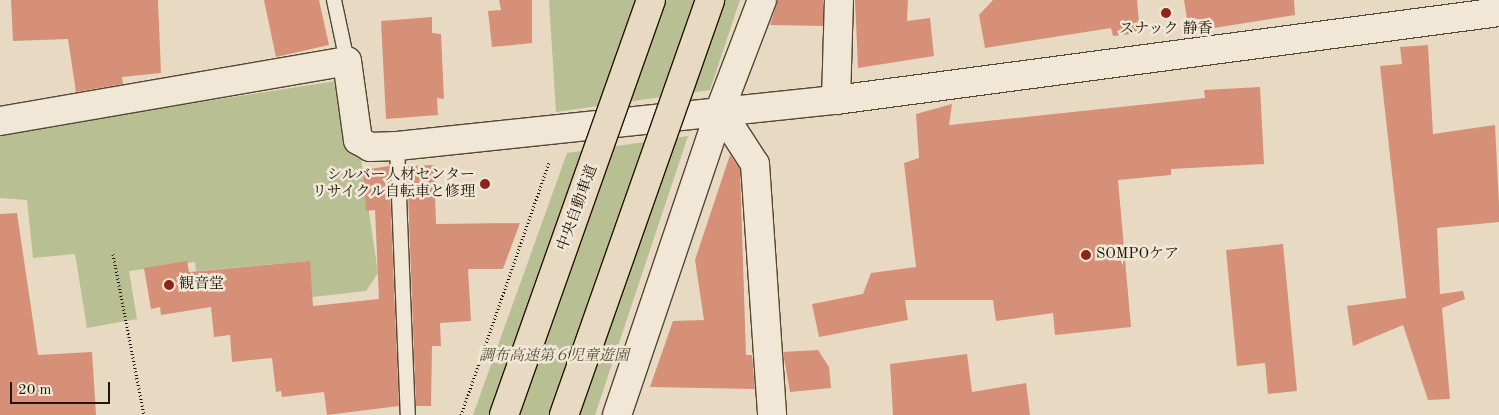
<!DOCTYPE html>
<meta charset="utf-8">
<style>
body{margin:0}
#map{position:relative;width:1499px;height:415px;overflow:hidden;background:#e8dac2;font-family:"Old Standard TT","Noto Serif JP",serif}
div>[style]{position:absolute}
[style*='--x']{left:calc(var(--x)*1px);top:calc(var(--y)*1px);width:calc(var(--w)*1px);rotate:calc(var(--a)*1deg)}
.green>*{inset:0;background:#b8bf92}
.building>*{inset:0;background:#d69077}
.path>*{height:3px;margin-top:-1.5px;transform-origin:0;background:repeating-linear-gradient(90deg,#221606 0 1px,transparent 0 3.5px)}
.roads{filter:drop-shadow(1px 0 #544735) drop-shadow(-1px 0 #544735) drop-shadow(0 1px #544735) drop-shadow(0 -1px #544735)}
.service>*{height:14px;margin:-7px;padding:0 7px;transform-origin:7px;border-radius:7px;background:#f0e7d7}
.minor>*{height:28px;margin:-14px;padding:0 14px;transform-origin:14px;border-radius:14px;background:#f0e7d7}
.tertiary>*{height:28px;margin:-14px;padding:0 14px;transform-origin:14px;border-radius:14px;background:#f0e7d7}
.bridges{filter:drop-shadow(1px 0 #221606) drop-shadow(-1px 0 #221606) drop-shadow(0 1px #221606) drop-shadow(0 -1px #221606)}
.motorway-bridge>*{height:28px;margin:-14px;padding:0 14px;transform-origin:14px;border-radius:14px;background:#e8dac2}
.dots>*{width:14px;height:14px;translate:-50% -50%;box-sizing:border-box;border:2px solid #f0e7d7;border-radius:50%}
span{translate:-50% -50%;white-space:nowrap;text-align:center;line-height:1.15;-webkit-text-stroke:5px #f0e7d7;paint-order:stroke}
.poi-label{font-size:15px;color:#221606}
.right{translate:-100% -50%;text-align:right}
.left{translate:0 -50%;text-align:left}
.street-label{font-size:15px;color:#221606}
.park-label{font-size:15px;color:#565137;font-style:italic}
.scale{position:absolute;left:10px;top:382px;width:100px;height:22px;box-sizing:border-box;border:2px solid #221606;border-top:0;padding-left:6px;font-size:15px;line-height:18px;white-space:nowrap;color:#221606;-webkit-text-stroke:4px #f0e7d7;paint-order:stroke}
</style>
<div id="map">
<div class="green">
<div style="clip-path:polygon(549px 0,740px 0,710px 90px,556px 112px)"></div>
<div style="clip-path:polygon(349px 79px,378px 273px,366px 291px,312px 297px,309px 261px,196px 271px,195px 262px,129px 271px,137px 319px,87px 328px,75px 254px,33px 258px,27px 200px,0 198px,0 133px)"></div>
<div style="clip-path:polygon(688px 136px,595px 415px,473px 415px,567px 153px)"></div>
</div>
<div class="building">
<div style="clip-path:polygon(11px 0,158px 0,161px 73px,122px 77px,123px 84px,76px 92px,68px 39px,13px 41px)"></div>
<div style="clip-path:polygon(264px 0,319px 0,329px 45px,276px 57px)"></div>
<div style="clip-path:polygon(499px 0,532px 0,532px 43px,492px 47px,488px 11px,501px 10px)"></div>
<div style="clip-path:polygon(778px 0,823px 0,823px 26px,770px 25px)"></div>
<div style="clip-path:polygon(855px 0,908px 0,907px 21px,930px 18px,934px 56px,858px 68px)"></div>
<div style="clip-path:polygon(993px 0,1137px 0,1140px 33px,1113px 36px,1111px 28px,985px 48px,979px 15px)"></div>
<div style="clip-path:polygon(1184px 0,1294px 0,1295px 15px,1189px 32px)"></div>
<div style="clip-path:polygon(432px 17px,432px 33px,441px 34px,444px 99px,437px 98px,438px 115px,386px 119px,381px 21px)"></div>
<div style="clip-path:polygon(1428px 45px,1433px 134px,1495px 125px,1499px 205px,1499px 222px,1437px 228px,1440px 294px,1463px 291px,1465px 299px,1442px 308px,1450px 399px,1428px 400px,1403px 325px,1353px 346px,1347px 306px,1406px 298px,1380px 66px,1402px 64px,1400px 47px)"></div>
<div style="clip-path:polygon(1260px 87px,1264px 164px,1171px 169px,1171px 175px,1118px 180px,1131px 327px,1055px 335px,1053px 313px,996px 321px,993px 300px,905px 300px,908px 320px,819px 337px,812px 304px,863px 294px,871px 273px,916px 267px,904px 163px,919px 158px,916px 114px,952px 104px,949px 125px,1205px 98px,1204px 90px)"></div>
<div style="clip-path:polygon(730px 155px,740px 169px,746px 355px,752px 355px,755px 389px,650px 387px,673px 321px,704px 320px,695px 260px)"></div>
<div style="clip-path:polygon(434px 165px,436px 224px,520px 223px,503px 269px,468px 269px,471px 321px,440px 323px,441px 346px,432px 346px,431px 406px,416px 406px,407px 166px)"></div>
<div style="clip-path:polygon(389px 166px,399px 406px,327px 415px,324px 392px,282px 397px,281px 391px,276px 392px,272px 358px,232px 362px,230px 335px,214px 337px,211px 307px,161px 315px,160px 307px,151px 309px,144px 268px,187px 261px,189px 272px,310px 261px,313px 306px,379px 299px,375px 210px,366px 211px,363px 170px)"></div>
<div style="clip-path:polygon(17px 213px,38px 355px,92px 352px,96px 415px,0 415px,0 214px)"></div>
<div style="clip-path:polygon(1283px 244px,1297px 391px,1268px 394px,1265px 363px,1237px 366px,1226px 250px)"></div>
<div style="clip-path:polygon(818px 350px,829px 367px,831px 388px,790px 392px,783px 352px)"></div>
<div style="clip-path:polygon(967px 354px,972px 392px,1026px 383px,1030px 415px,893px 415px,890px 364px)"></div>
</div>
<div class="path">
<div style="--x:113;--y:254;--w:164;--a:79.1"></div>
<div style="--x:461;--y:415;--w:268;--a:-70.8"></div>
</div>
<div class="roads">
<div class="service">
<div style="--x:334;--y:0;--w:62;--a:78"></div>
<div style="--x:397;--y:146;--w:269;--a:87.7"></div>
</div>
<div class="minor">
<div style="--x:836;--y:100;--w:100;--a:-88.3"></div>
<div style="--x:720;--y:110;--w:64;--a:57.1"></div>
<div style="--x:755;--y:164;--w:252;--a:86.1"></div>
<div style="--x:0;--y:121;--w:352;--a:-9.8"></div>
<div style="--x:347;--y:61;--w:80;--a:82.1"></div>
<div style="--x:358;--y:140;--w:14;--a:30"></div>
<div style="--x:370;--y:147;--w:27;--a:-2"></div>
<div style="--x:397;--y:146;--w:441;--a:-6"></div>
<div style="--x:836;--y:100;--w:669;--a:-7.56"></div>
</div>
<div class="tertiary">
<div style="--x:617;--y:415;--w:322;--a:-71.3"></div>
<div style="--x:720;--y:110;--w:118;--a:-69.1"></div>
</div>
</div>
<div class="bridges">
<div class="motorway-bridge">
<div style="--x:504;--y:415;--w:440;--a:-70.5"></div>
<div style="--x:564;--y:415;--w:440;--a:-70.6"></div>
</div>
</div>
<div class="dots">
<div style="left:1166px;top:13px;background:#8f2418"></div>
<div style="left:485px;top:184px;background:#8f2418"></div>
<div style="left:1086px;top:255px;background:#8f2418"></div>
<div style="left:169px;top:285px;background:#8f2418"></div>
</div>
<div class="poi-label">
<span style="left:1166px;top:30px">スナック 静香</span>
<span class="right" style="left:475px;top:184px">シルバー人材センター<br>リサイクル自転車と修理</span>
<span class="left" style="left:1096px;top:255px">SOMPOケア</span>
<span class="left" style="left:179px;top:285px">観音堂</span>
</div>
<div class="street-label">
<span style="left:578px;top:208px;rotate:-70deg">中央自動車道</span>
</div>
<div class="park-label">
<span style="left:554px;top:357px">調布高速第６児童遊園</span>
</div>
<div class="scale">20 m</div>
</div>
